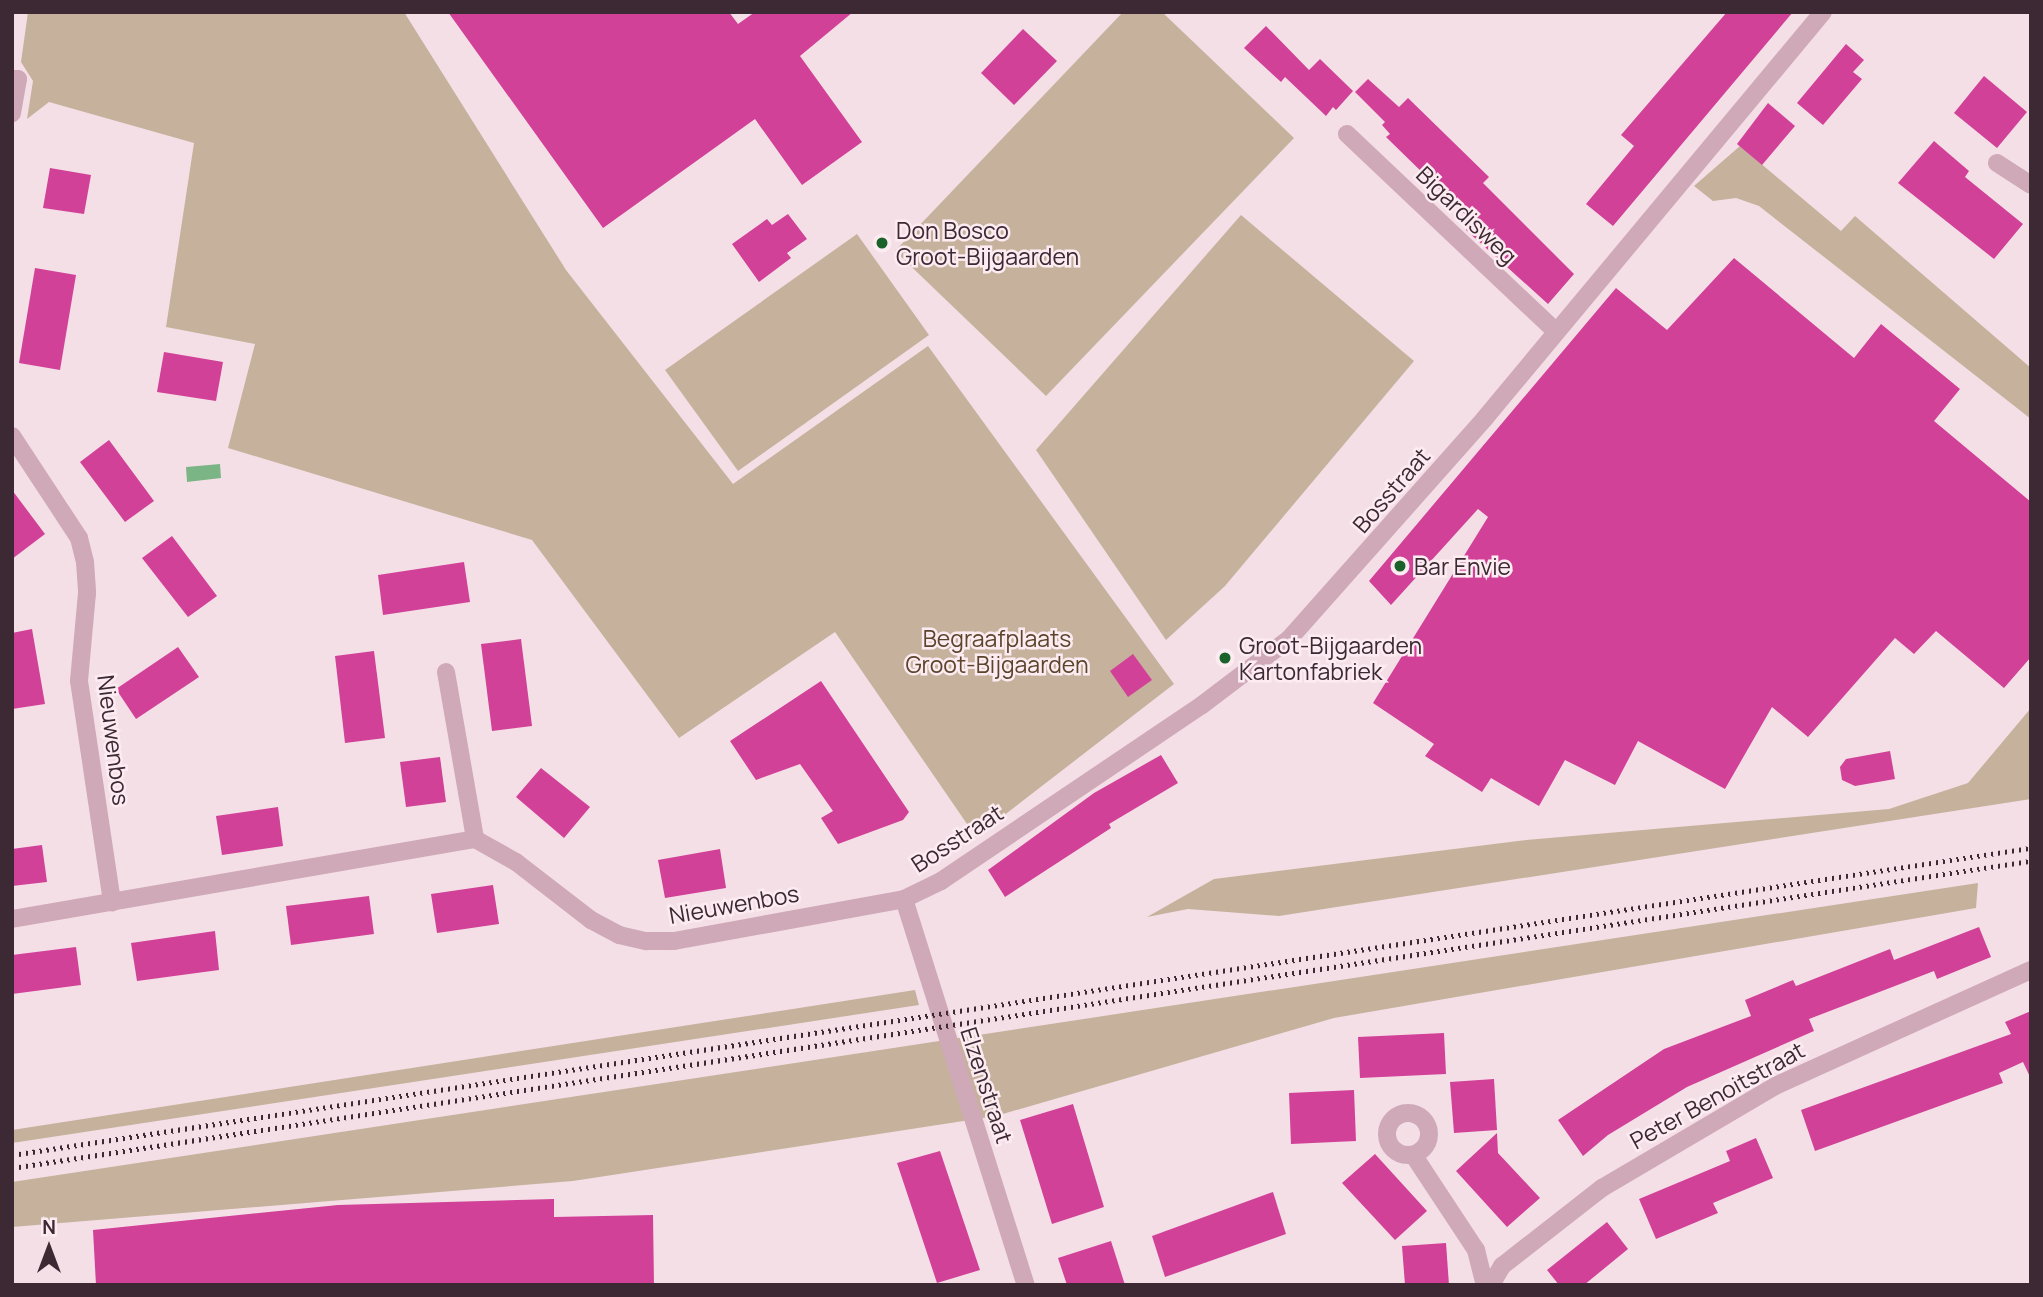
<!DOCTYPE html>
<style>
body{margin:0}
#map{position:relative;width:2043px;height:1297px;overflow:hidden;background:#f5dfe6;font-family:Manrope,sans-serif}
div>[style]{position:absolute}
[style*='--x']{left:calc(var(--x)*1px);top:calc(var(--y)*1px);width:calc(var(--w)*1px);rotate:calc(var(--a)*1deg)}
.green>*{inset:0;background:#c6b19d}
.water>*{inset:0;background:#7bb586}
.building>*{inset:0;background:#d14198}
.minor>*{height:18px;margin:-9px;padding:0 9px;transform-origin:9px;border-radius:9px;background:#cfa9b8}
.minor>.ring{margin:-9px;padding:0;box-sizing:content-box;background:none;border:18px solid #cfa9b8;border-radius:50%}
.rail>*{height:5px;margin-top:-2.5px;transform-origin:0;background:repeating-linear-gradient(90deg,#3c2933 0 2px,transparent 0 7px)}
.dots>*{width:19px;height:19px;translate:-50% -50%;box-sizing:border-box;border:4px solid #fcecf1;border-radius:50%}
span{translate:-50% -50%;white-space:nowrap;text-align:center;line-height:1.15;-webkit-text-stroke:5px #fcecf1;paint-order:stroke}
.street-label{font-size:23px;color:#3c2933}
.poi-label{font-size:23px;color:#3c2933}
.left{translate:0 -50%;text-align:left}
.park-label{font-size:23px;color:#5c442b}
.frame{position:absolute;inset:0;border:14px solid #3c2933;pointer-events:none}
.north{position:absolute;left:14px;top:1213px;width:70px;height:70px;-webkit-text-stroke:5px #fcecf1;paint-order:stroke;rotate:0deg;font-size:19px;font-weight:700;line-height:28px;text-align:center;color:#3c2933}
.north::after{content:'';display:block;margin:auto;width:24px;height:32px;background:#3c2933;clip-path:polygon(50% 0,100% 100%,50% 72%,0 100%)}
</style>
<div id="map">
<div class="green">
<div style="clip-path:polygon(28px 12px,404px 12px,566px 270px,733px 484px,928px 346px,1174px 684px,976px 837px,835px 632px,679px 738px,532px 540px,228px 448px,255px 344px,166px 327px,194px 143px,49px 102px,27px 119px,33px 81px,21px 62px)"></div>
<div style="clip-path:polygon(1123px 12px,1162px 12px,1294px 138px,1046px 396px,895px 251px)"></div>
<div style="clip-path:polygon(1740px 146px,1841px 231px,1855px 216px,2031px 368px,2031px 419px,1759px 206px,1736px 198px,1713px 201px,1694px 186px)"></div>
<div style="clip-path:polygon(1241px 215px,1414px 361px,1225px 586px,1166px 640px,1036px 450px)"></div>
<div style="clip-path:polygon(857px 234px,929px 335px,738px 471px,665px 370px)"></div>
<div style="clip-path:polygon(2031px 708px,2031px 799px,1279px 916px,1188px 909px,1147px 917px,1214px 879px,1526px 840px,1889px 809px,1968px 783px)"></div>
<div style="clip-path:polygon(1978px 883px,1976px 908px,1334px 1018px,996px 1116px,573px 1181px,12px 1227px,12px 1182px)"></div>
<div style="clip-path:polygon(915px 990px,919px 1005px,12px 1143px,12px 1130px)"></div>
</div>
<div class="water">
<div style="clip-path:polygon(220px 464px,221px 478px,187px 482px,186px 467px)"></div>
</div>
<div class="building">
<div style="clip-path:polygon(448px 12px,729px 12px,738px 24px,755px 12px,853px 12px,800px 56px,862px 142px,802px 185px,755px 119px,603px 228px)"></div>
<div style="clip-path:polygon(1727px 12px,1793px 12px,1613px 226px,1586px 204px,1634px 146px,1621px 135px)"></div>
<div style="clip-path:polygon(1266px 26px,1309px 70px,1320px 59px,1353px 91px,1336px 110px,1333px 107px,1326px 116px,1285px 77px,1281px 82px,1244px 48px)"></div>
<div style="clip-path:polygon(1023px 29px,1057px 61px,1014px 105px,981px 73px)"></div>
<div style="clip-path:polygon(1846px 44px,1864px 60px,1853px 72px,1862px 79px,1823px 125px,1797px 103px)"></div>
<div style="clip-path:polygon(1984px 76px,2027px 112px,1997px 148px,1954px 113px)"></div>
<div style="clip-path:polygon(1368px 79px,1399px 107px,1408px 98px,1489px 177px,1483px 183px,1574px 274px,1548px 304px,1466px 230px,1473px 222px,1386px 137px,1390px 134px,1382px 125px,1385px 122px,1355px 92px)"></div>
<div style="clip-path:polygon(1768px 103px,1795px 126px,1762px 165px,1737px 144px)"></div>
<div style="clip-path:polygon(1934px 141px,1969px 171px,1965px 177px,2023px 224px,1994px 259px,1898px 183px)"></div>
<div style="clip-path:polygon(50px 168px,91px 175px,84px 214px,43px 208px)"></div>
<div style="clip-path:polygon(788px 214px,807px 239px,787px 253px,791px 258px,759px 282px,732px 244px,767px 219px,772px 225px)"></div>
<div style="clip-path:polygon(1734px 258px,1854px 358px,1881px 324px,1960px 389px,1934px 421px,2031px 502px,2031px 657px,2004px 688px,1936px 631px,1914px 654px,1895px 638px,1808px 737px,1772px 707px,1725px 789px,1638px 741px,1615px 785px,1565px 760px,1539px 806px,1491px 778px,1482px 792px,1425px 756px,1434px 744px,1373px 703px,1488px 517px,1478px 509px,1391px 605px,1369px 581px,1616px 288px,1667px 330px)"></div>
<div style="clip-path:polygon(35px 268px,76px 275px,60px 370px,19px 363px)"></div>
<div style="clip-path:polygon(164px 352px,223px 362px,216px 401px,157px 392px)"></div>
<div style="clip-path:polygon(109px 440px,154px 501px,125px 522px,80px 462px)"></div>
<div style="clip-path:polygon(12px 490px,45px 534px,12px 559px)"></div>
<div style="clip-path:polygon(172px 536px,217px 596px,188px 617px,142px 558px)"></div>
<div style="clip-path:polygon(464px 562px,470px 602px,383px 615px,378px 575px)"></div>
<div style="clip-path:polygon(32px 629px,45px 704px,12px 709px,12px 633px)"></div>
<div style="clip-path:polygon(521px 639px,532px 726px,492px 731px,481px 644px)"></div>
<div style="clip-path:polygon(178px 647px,199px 677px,136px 719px,116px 689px)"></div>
<div style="clip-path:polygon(374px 651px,385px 738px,345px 743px,335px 656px)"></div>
<div style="clip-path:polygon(1133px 654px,1152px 680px,1128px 697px,1110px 671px)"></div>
<div style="clip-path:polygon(821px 681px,909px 812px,903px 820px,838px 844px,821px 818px,833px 811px,800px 764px,756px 780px,730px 741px)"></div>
<div style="clip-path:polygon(1890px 751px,1895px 779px,1855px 786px,1842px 780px,1840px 767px,1846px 759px)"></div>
<div style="clip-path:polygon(1161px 755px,1178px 783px,1109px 824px,1111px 828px,1005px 897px,988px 870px,1094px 793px)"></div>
<div style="clip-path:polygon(440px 757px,446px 802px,406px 807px,400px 762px)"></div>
<div style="clip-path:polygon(541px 768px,590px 807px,564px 838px,516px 797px)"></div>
<div style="clip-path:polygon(278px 807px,283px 846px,222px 855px,216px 816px)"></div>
<div style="clip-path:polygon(42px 845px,47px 882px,12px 886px,12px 849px)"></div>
<div style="clip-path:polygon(720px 849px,726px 888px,665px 898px,658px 860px)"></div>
<div style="clip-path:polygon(493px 885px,499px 924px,437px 933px,431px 894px)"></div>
<div style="clip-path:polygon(369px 896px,374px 934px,291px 945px,286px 906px)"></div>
<div style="clip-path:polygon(1979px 927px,1991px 957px,1937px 979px,1934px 971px,1809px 1019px,1814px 1031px,1687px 1087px,1608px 1135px,1583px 1156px,1558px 1120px,1664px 1049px,1751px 1016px,1745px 1000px,1793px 980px,1796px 986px,1890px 949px,1894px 960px)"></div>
<div style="clip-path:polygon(215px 931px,219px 970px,137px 981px,131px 943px)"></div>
<div style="clip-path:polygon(76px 947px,81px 985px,12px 994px,12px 955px)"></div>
<div style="clip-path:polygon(2031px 1011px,2031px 1079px,2023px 1062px,1999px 1073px,2003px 1083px,1815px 1151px,1801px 1110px,2011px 1034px,2005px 1022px)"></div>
<div style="clip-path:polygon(1444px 1033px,1446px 1074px,1360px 1078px,1358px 1037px)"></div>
<div style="clip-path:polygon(1494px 1079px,1497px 1130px,1454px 1133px,1450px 1082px)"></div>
<div style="clip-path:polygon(1354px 1090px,1356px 1141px,1291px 1144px,1289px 1093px)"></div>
<div style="clip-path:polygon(1073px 1104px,1104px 1207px,1052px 1224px,1020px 1120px)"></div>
<div style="clip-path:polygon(1497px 1133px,1498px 1153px,1540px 1198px,1507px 1227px,1456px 1171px)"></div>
<div style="clip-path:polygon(1756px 1138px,1773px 1178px,1713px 1203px,1718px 1213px,1656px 1239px,1639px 1199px,1730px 1161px,1726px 1151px)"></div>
<div style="clip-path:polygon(940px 1151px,980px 1270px,937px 1283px,897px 1163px)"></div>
<div style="clip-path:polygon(1375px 1154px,1427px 1211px,1395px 1240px,1342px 1183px)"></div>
<div style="clip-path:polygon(1273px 1192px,1286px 1234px,1165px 1277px,1152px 1236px)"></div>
<div style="clip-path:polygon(554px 1199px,554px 1217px,653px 1215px,654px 1285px,96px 1285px,93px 1230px,338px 1205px)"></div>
<div style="clip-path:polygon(1607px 1222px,1628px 1249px,1584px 1285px,1559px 1285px,1547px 1270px)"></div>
<div style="clip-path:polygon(1111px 1241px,1125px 1285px,1067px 1285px,1058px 1258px)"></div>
<div style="clip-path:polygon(1446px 1243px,1449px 1285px,1405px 1285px,1402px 1246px)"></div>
</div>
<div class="minor">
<div style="--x:12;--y:79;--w:6;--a:0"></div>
<div style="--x:18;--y:79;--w:35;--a:100"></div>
<div style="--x:1347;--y:134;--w:285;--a:43.4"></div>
<div style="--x:1997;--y:163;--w:40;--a:32.9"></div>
<div style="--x:12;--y:436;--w:122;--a:56.7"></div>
<div style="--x:79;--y:538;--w:25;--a:76"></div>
<div style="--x:85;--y:562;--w:31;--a:86"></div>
<div style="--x:87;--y:593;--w:88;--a:95.2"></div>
<div style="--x:79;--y:681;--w:224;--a:81.5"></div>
<div style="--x:446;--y:672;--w:169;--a:80.1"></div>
<div style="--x:904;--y:899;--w:405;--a:72.5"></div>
<div style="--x:12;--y:919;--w:470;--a:-9.8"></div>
<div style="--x:475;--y:839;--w:47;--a:29.3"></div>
<div style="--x:516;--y:862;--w:95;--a:37.7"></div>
<div style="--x:591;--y:920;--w:32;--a:28"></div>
<div style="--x:619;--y:935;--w:28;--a:13"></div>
<div style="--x:646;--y:941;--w:28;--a:0"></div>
<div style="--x:674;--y:941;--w:234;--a:-10.3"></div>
<div style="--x:904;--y:899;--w:41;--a:-25.9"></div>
<div style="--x:941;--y:881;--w:315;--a:-34"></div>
<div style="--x:1202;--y:705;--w:109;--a:-37.2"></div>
<div style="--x:1289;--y:639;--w:295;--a:-48.4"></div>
<div style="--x:1485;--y:418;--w:528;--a:-50.22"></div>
<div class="ring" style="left:1387px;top:1113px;width:24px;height:24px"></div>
<div style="--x:1414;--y:1156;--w:113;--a:56.6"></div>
<div style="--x:1476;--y:1250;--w:36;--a:76"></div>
<div style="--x:1491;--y:1285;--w:22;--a:-60"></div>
<div style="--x:1502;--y:1266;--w:127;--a:-38"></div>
<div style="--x:1602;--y:1188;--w:201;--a:-30.5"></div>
<div style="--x:1775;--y:1086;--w:281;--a:-24.4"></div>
</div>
<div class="rail">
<div style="--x:12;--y:1155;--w:2042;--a:-8.65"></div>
<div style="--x:12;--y:1168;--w:2042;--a:-8.65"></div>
</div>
<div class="dots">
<div style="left:882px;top:243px;background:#1a622a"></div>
<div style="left:1400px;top:566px;background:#1a622a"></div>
<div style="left:1225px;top:658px;background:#1a622a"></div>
</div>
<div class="street-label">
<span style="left:1467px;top:215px;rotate:44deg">Bigardisweg</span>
<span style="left:1391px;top:490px;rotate:-49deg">Bosstraat</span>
<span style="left:114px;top:740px;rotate:83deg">Nieuwenbos</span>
<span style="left:957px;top:838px;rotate:-33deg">Bosstraat</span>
<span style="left:734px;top:904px;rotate:-10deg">Nieuwenbos</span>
<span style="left:987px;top:1085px;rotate:72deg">Elzenstraat</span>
<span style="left:1717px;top:1095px;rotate:-29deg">Peter Benoitstraat</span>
</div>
<div class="poi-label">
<span class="left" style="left:896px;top:243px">Don Bosco<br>Groot-Bijgaarden</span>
<span class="left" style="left:1414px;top:566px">Bar Envie</span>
<span class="left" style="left:1239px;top:658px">Groot-Bijgaarden<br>Kartonfabriek</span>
</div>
<div class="park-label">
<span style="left:997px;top:651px">Begraafplaats<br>Groot-Bijgaarden</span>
</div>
<div class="frame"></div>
<div class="north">N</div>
</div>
